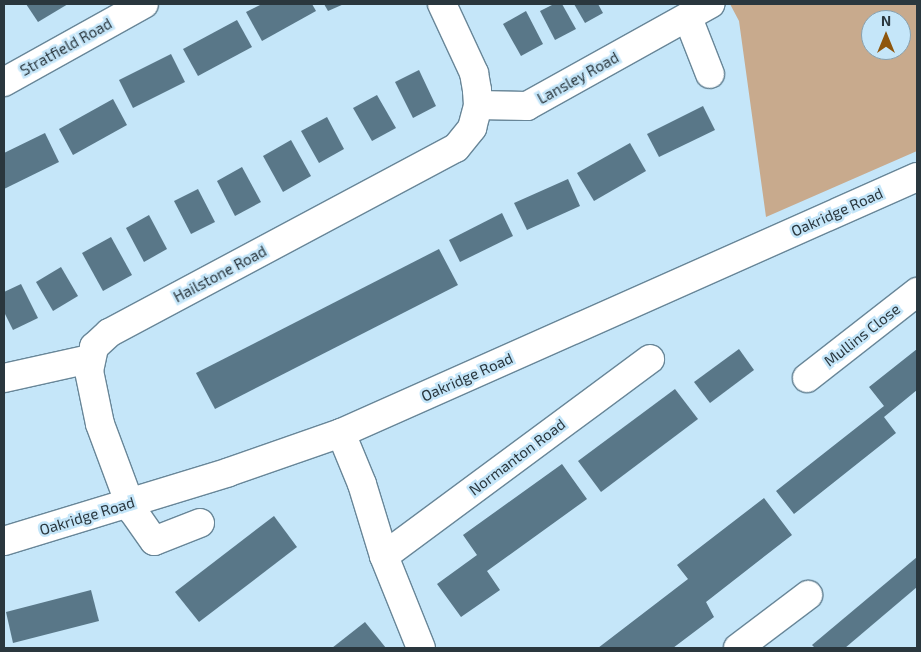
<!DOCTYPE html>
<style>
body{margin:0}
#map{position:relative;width:921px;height:652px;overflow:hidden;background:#c5e6f9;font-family:"Exo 2",sans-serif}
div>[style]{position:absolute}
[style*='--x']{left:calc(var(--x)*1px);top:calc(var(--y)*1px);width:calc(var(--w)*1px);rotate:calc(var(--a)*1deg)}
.green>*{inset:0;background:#c8aa8d}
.building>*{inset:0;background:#597788}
.roads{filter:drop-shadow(1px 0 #688698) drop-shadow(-1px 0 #688698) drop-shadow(0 1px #688698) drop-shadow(0 -1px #688698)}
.minor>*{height:28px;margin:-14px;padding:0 14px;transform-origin:14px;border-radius:14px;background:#fff}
span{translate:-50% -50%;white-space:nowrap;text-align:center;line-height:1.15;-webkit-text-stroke:5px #c5e6f9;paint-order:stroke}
.street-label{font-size:15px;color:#2a373e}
.frame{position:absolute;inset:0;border:5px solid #2a373e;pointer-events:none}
.north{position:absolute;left:861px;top:10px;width:50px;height:50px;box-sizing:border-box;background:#c5e6f9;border:1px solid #87a0ae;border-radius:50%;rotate:0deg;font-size:14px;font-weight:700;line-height:20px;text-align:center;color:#2a373e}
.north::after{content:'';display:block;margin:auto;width:18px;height:22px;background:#8e560d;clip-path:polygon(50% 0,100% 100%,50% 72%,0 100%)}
</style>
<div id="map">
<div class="green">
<div style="clip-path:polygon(evenodd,730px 4px,917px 4px,917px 151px,766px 217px,739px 21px,730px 4px,871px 20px,901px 20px,901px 50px,871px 50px,871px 20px)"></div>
</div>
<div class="building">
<div style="clip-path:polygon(26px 4px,68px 4px,38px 22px)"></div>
<div style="clip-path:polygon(262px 4px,312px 4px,316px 11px,262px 41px,246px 12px)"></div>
<div style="clip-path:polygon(324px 4px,344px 4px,328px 11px)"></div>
<div style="clip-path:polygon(554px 4px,562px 4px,576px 29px,555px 40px,540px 11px)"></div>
<div style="clip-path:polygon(574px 4px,598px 4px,603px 13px,585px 23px)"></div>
<div style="clip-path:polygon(526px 11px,543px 44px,521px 56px,503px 24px)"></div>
<div style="clip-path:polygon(237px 20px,252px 47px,198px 76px,183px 49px)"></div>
<div style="clip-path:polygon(171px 54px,185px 82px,133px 108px,119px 80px)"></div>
<div style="clip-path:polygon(419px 70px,436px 106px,413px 118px,395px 82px)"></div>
<div style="clip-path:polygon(377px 95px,396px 128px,372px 141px,353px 108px)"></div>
<div style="clip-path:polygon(113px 99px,127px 125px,73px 155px,59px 129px)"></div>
<div style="clip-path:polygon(703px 106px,715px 130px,659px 157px,647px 134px)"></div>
<div style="clip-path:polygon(327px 117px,344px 149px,319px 163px,301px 131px)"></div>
<div style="clip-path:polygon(45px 133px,59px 162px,4px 189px,4px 153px)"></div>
<div style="clip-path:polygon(291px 140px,311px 176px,283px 192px,263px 156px)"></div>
<div style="clip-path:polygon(630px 143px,646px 171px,594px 201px,577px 173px)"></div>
<div style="clip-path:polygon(242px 167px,261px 202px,235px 216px,217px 181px)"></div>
<div style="clip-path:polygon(568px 179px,580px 206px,527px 230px,514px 203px)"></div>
<div style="clip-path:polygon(198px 189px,215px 222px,191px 234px,174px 201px)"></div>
<div style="clip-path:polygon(502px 213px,513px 236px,460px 262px,449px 240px)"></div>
<div style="clip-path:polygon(149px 215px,167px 249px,144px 262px,126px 228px)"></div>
<div style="clip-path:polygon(111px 237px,132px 275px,103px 291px,82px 253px)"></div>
<div style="clip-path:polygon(439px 249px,458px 285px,215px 409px,196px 373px)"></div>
<div style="clip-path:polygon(61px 267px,78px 296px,53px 311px,36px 282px)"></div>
<div style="clip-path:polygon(21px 284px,38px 318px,13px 330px,4px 312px,4px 292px)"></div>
<div style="clip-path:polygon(739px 349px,754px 370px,710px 403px,694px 382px)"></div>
<div style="clip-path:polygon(917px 349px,917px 390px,884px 417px,896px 433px,794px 514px,776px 491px,884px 406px,869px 387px)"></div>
<div style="clip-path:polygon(675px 389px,698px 419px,601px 492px,578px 461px)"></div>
<div style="clip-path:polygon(562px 464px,587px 499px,487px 571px,500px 590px,461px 617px,437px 584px,477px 555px,463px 535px)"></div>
<div style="clip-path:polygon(764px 498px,792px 535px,706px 602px,714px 617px,673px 648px,598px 648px,688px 579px,677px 565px)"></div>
<div style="clip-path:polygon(274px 516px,297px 547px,199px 622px,175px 592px)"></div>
<div style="clip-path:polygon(917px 557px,917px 587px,845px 648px,815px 648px,812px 645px)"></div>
<div style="clip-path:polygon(91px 590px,99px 621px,13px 643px,6px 612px)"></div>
<div style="clip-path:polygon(365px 622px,386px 648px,332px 648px)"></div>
</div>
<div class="roads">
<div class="minor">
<div style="--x:688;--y:18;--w:60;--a:68.6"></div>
<div style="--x:4;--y:82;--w:160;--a:-29.1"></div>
<div style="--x:478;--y:105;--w:49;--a:1.2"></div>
<div style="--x:527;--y:106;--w:210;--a:-29.1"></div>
<div style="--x:4;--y:378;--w:88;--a:-12.5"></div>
<div style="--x:807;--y:378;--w:140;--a:-38"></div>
<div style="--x:341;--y:433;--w:55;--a:67.6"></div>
<div style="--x:362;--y:484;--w:75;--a:73"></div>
<div style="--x:384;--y:556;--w:99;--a:68.1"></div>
<div style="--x:200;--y:523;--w:49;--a:158.6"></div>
<div style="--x:154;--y:541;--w:38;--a:-125"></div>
<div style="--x:132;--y:510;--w:92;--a:-110.4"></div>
<div style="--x:100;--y:424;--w:54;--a:-101.7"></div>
<div style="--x:89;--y:371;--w:25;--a:-78"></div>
<div style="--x:94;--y:347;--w:21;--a:-43"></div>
<div style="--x:109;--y:333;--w:393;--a:-28.1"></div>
<div style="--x:456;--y:148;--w:26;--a:-51"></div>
<div style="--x:472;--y:128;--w:24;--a:-75"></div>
<div style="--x:478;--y:105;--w:15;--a:-94"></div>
<div style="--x:477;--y:90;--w:17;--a:-100"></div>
<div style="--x:474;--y:73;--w:76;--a:-114.9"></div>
<div style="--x:4;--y:541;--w:235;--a:-17"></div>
<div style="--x:229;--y:472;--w:119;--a:-19.2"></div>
<div style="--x:341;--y:433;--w:630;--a:-23.96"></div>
<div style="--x:384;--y:556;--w:331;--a:-36.5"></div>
<div style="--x:738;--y:648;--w:88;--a:-37.1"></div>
</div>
</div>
<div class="street-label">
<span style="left:66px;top:47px;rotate:-29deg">Stratfield Road</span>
<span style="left:578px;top:78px;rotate:-29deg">Lansley Road</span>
<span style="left:837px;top:212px;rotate:-24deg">Oakridge Road</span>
<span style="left:220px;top:274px;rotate:-28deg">Hailstone Road</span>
<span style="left:862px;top:335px;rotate:-38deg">Mullins Close</span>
<span style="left:467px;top:377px;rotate:-24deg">Oakridge Road</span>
<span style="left:517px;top:457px;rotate:-37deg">Normanton Road</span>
<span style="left:87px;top:516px;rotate:-17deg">Oakridge Road</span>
</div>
<div class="frame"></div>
<div class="north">N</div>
</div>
